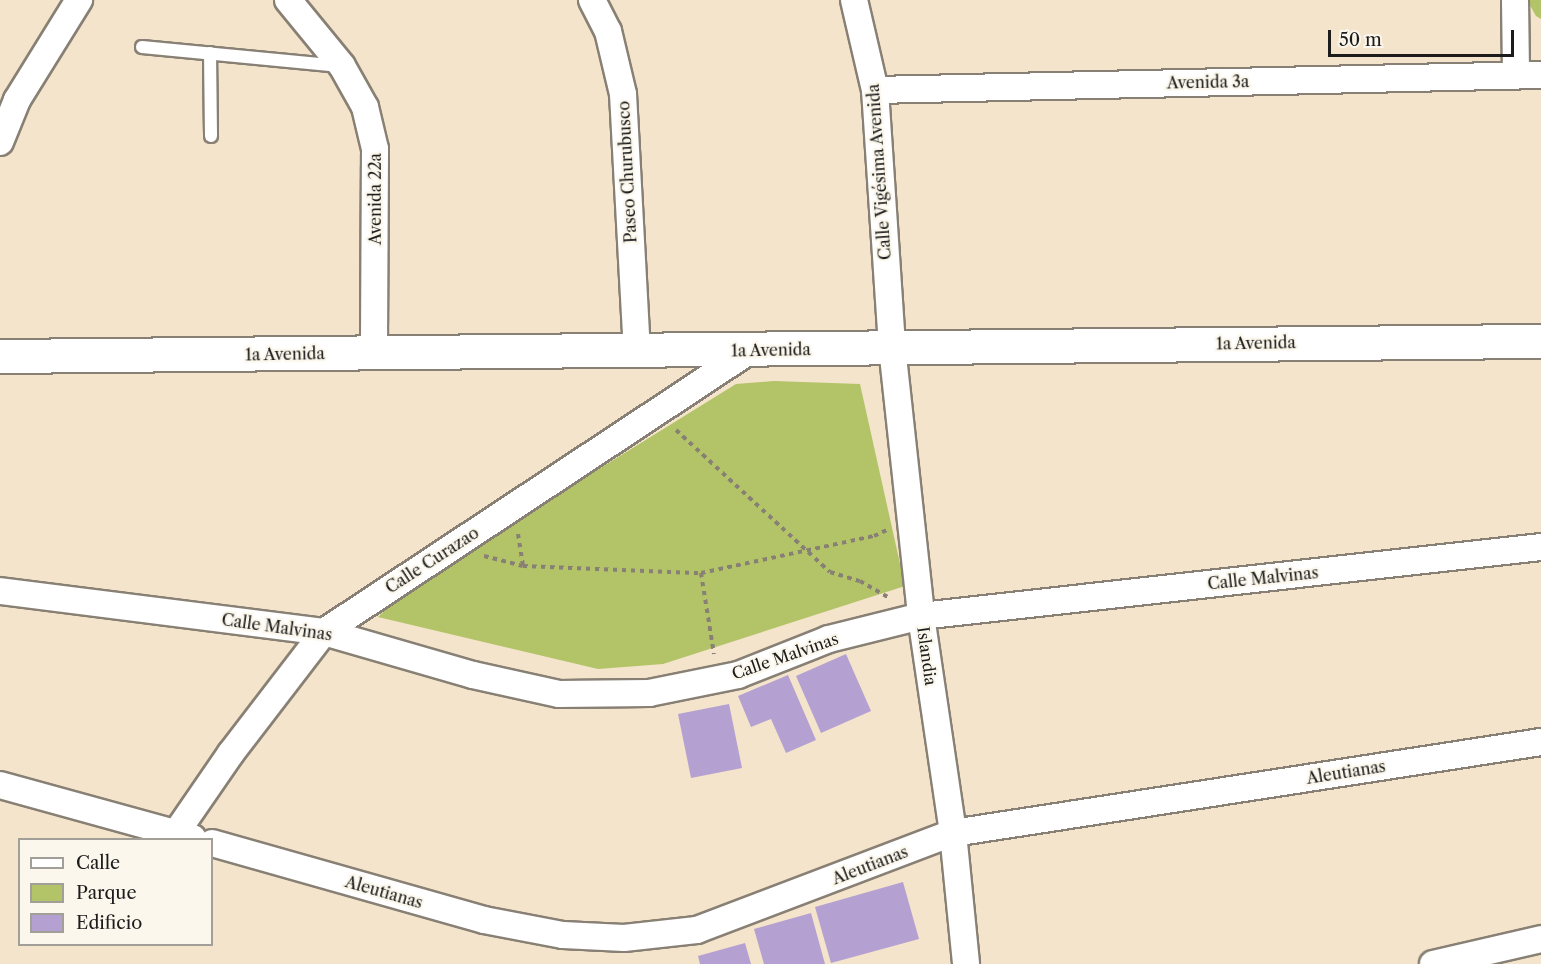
<!DOCTYPE html>
<meta charset="utf-8">
<style>
body{margin:0}
#map{position:relative;width:1541px;height:964px;overflow:hidden;background:#f4e4cb;font-family:"Libre Caslon Text",serif}
div>[style]{position:absolute}
[style*='--x']{left:calc(var(--x)*1px);top:calc(var(--y)*1px);width:calc(var(--w)*1px);rotate:calc(var(--a)*1deg)}
.green>*{inset:0;background:#b2c467}
.building>*{inset:0;background:#b4a0d1}
.path>*{height:4px;margin-top:-2px;transform-origin:0;background:repeating-linear-gradient(90deg,#888074 0 4.5px,transparent 0 9px)}
.roads{filter:drop-shadow(2px 0 #888074) drop-shadow(-2px 0 #888074) drop-shadow(0 2px #888074) drop-shadow(0 -2px #888074)}
.lane>*{height:12px;margin:-6px;padding:0 6px;transform-origin:6px;border-radius:6px;background:#fff}
.street>*{height:26px;margin:-13px;padding:0 13px;transform-origin:13px;border-radius:13px;background:#fff}
.secondary>*{height:33px;margin:-16.5px;padding:0 16.5px;transform-origin:16.5px;border-radius:16.5px;background:#fff}
span{translate:-50% -50%;white-space:nowrap;text-align:center;line-height:1.15;-webkit-text-stroke:4.5px #fbf7ec;paint-order:stroke}
.street-label{font-size:16px;color:#1c1c1c}
.legend{position:absolute;left:18px;top:838px;width:195px;height:108px;box-sizing:border-box;background:#fbf7ec;border:2px solid #a29f99;margin:0;padding:8px 10px;list-style:none;font-size:18px;color:#1c1c1c}
.legend li{display:flex;align-items:center;gap:12px;height:30px}
.legend b{width:30px;border:2px solid #a29f99}
.scale{position:absolute;left:1328px;top:30px;width:186px;height:27px;box-sizing:border-box;border:3px solid #1c1c1c;border-top:0;padding-left:8px;font-size:18px;line-height:21px;white-space:nowrap;color:#1c1c1c;-webkit-text-stroke:4px #fbf7ec;paint-order:stroke}
</style>
<div id="map">
<div class="green">
<div style="clip-path:polygon(1527px 0,1541px 0,1541px 19px,1536px 16px)"></div>
<div style="clip-path:polygon(774px 381px,860px 384px,905px 586px,663px 664px,598px 669px,378px 617px,410px 586px,736px 384px)"></div>
</div>
<div class="building">
<div style="clip-path:polygon(846px 654px,871px 711px,821px 733px,796px 676px)"></div>
<div style="clip-path:polygon(788px 675px,816px 740px,786px 753px,771px 719px,751px 727px,738px 696px)"></div>
<div style="clip-path:polygon(729px 704px,742px 768px,691px 778px,678px 714px)"></div>
<div style="clip-path:polygon(903px 882px,919px 939px,831px 963px,815px 907px)"></div>
<div style="clip-path:polygon(811px 913px,825px 964px,764px 964px,754px 929px)"></div>
<div style="clip-path:polygon(745px 943px,751px 964px,700px 964px,698px 956px)"></div>
</div>
<div class="path">
<div style="--x:676;--y:430;--w:209;--a:42.7"></div>
<div style="--x:830;--y:572;--w:31;--a:17"></div>
<div style="--x:860;--y:581;--w:34;--a:30"></div>
<div style="--x:518;--y:534;--w:32;--a:81"></div>
<div style="--x:484;--y:556;--w:40;--a:14.4"></div>
<div style="--x:523;--y:566;--w:178;--a:2.3"></div>
<div style="--x:701;--y:573;--w:177;--a:-12.1"></div>
<div style="--x:874;--y:536;--w:14;--a:-25"></div>
<div style="--x:701;--y:573;--w:82;--a:80.9"></div>
</div>
<div class="roads">
<div class="lane">
<div style="--x:142;--y:47;--w:199;--a:5.5"></div>
<div style="--x:210;--y:53;--w:83;--a:89.3"></div>
</div>
<div class="street">
<div style="--x:288;--y:0;--w:85;--a:50.7"></div>
<div style="--x:342;--y:66;--w:47;--a:60.7"></div>
<div style="--x:365;--y:107;--w:43;--a:76.6"></div>
<div style="--x:375;--y:149;--w:204;--a:90.3"></div>
<div style="--x:592;--y:0;--w:35;--a:63"></div>
<div style="--x:608;--y:31;--w:65;--a:76.6"></div>
<div style="--x:623;--y:94;--w:255;--a:86.9"></div>
<div style="--x:854;--y:0;--w:92;--a:76.9"></div>
<div style="--x:875;--y:90;--w:258;--a:86.2"></div>
<div style="--x:892;--y:347;--w:271;--a:83.8"></div>
<div style="--x:921;--y:616;--w:219;--a:81.6"></div>
<div style="--x:953;--y:833;--w:132;--a:84.3"></div>
<div style="--x:1515;--y:0;--w:75;--a:89.2"></div>
<div style="--x:875;--y:90;--w:666;--a:-1.29"></div>
<div style="--x:0;--y:142;--w:45;--a:-68"></div>
<div style="--x:17;--y:100;--w:118;--a:-58.2"></div>
<div style="--x:0;--y:591;--w:327;--a:7.2"></div>
<div style="--x:324;--y:632;--w:155;--a:16.1"></div>
<div style="--x:473;--y:675;--w:88;--a:12.5"></div>
<div style="--x:559;--y:694;--w:90;--a:-0.6"></div>
<div style="--x:649;--y:693;--w:91;--a:-11.4"></div>
<div style="--x:738;--y:675;--w:98;--a:-21.6"></div>
<div style="--x:829;--y:639;--w:95;--a:-14"></div>
<div style="--x:921;--y:616;--w:624;--a:-6.35"></div>
<div style="--x:0;--y:785;--w:200;--a:15.4"></div>
<div style="--x:176;--y:833;--w:97;--a:-55.5"></div>
<div style="--x:231;--y:753;--w:153;--a:-52.5"></div>
<div style="--x:324;--y:632;--w:509;--a:-33.47"></div>
<div style="--x:212;--y:843;--w:283;--a:15.8"></div>
<div style="--x:484;--y:920;--w:80;--a:10.8"></div>
<div style="--x:563;--y:935;--w:61;--a:2.8"></div>
<div style="--x:624;--y:938;--w:73;--a:-6.3"></div>
<div style="--x:697;--y:930;--w:274;--a:-20.8"></div>
<div style="--x:953;--y:833;--w:595;--a:-8.8"></div>
<div style="--x:1433;--y:964;--w:111;--a:-13"></div>
</div>
<div class="secondary">
<div style="--x:0;--y:356;--w:1541;--a:-0.56"></div>
</div>
</div>
<div class="street-label">
<span style="left:1208px;top:82px;rotate:-1deg">Avenida 3a</span>
<span style="left:627px;top:172px;rotate:-93deg">Paseo Churubusco</span>
<span style="left:879px;top:172px;rotate:-94deg">Calle Vigésima Avenida</span>
<span style="left:375px;top:199px;rotate:-90deg">Avenida 22a</span>
<span style="left:1256px;top:343px;rotate:-1deg">1a Avenida</span>
<span style="left:771px;top:350px;rotate:-1deg">1a Avenida</span>
<span style="left:285px;top:354px;rotate:-1deg">1a Avenida</span>
<span style="left:432px;top:560px;rotate:-33deg">Calle Curazao</span>
<span style="left:1263px;top:578px;rotate:-6deg">Calle Malvinas</span>
<span style="left:277px;top:627px;rotate:8deg">Calle Malvinas</span>
<span style="left:785px;top:656px;rotate:-19deg">Calle Malvinas</span>
<span style="left:927px;top:656px;rotate:82deg">Islandia</span>
<span style="left:1346px;top:772px;rotate:-9deg">Aleutianas</span>
<span style="left:870px;top:865px;rotate:-21deg">Aleutianas</span>
<span style="left:384px;top:892px;rotate:16deg">Aleutianas</span>
</div>
<ul class="legend">
<li><b style="height:8px;background:#fff"></b>Calle</li>
<li><b style="height:16px;background:#b2c467"></b>Parque</li>
<li><b style="height:16px;background:#b4a0d1"></b>Edificio</li>
</ul>
<div class="scale">50 m</div>
</div>
